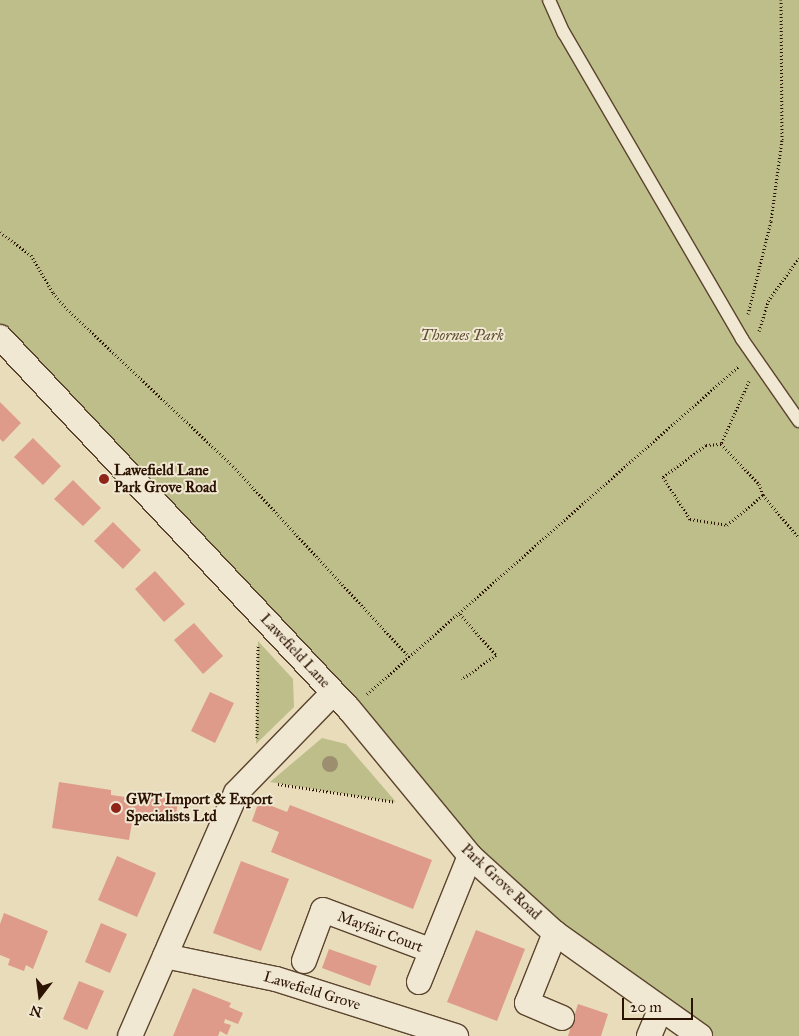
<!DOCTYPE html>
<style>
body{margin:0}
#map{position:relative;width:799px;height:1036px;overflow:hidden;background:#e8dcba;font-family:"IM FELL Great Primer",serif}
div>[style]{position:absolute}
[style*='--x']{left:calc(var(--x)*1px);top:calc(var(--y)*1px);width:calc(var(--w)*1px);rotate:calc(var(--a)*1deg)}
.green>*{inset:0;background:#bebe8b}
.building>*{inset:0;background:#de9b8a}
.path>*{height:3px;margin-top:-1.5px;transform-origin:0;background:repeating-linear-gradient(90deg,#2c1200 0 1px,transparent 0 3.5px)}
.roads{filter:drop-shadow(1px 0 #5b442e) drop-shadow(-1px 0 #5b442e) drop-shadow(0 1px #5b442e) drop-shadow(0 -1px #5b442e)}
.lane>*{height:12px;margin:-6px;padding:0 6px;transform-origin:6px;border-radius:6px;background:#f0e8d2}
.street>*{height:24px;margin:-12px;padding:0 12px;transform-origin:12px;border-radius:12px;background:#f0e8d2}
.trees>*{width:16px;height:16px;margin:-8px;border-radius:50%;background:#9d8e6f}
.dots>*{width:14px;height:14px;translate:-50% -50%;box-sizing:border-box;border:2px solid #f0e8d2;border-radius:50%}
span{translate:-50% -50%;white-space:nowrap;text-align:center;line-height:1.15;-webkit-text-stroke:4px #f0e8d2;paint-order:stroke}
.park-label{font-size:15px;color:#5f4e31;font-style:italic}
.poi-label{font-size:15px;color:#2c1200;font-weight:700}
.left{translate:0 -50%;text-align:left}
.street-label{font-size:15px;color:#2c1200}
.north{position:absolute;left:15px;top:971px;width:50px;height:50px;-webkit-text-stroke:4px #f0e8d2;paint-order:stroke;rotate:195deg;font-size:14px;font-weight:700;line-height:20px;text-align:center;color:#2c1200}
.north::after{content:'';display:block;margin:auto;width:18px;height:22px;background:#2c1200;clip-path:polygon(50% 0,100% 100%,50% 72%,0 100%)}
.scale{position:absolute;left:622px;top:998px;width:71px;height:22px;box-sizing:border-box;border:2px solid #2c1200;border-top:0;padding-left:6px;font-size:15px;line-height:18px;white-space:nowrap;color:#2c1200;-webkit-text-stroke:4px #f0e8d2;paint-order:stroke}
</style>
<div id="map">
<div class="green">
<div style="clip-path:polygon(0 0,799px 0,799px 1036px,700px 1036px,555px 933px,0 337px)"></div>
<div style="clip-path:polygon(258px 641px,293px 679px,294px 707px,256px 744px)"></div>
<div style="clip-path:polygon(322px 738px,346px 744px,396px 802px,270px 782px)"></div>
</div>
<div class="building">
<div style="clip-path:polygon(0 402px,21px 423px,3px 442px,0 439px)"></div>
<div style="clip-path:polygon(33px 438px,61px 466px,43px 485px,14px 457px)"></div>
<div style="clip-path:polygon(73px 480px,101px 508px,83px 526px,54px 499px)"></div>
<div style="clip-path:polygon(113px 522px,141px 550px,123px 569px,94px 541px)"></div>
<div style="clip-path:polygon(155px 571px,185px 604px,164px 622px,135px 589px)"></div>
<div style="clip-path:polygon(194px 623px,223px 656px,203px 674px,174px 640px)"></div>
<div style="clip-path:polygon(210px 692px,234px 703px,215px 743px,191px 731px)"></div>
<div style="clip-path:polygon(59px 782px,111px 790px,111px 795px,147px 800px,148px 795px,178px 800px,175px 823px,133px 816px,129px 840px,52px 828px)"></div>
<div style="clip-path:polygon(259px 801px,287px 812px,290px 805px,432px 860px,413px 909px,271px 852px,279px 832px,252px 821px)"></div>
<div style="clip-path:polygon(117px 856px,156px 873px,137px 917px,98px 900px)"></div>
<div style="clip-path:polygon(241px 861px,289px 879px,261px 951px,213px 933px)"></div>
<div style="clip-path:polygon(4px 913px,48px 931px,33px 969px,26px 965px,24px 971px,8px 965px,10px 959px,0 955px,0 924px)"></div>
<div style="clip-path:polygon(101px 923px,127px 934px,110px 973px,85px 962px)"></div>
<div style="clip-path:polygon(476px 930px,525px 949px,497px 1021px,447px 1002px)"></div>
<div style="clip-path:polygon(329px 949px,377px 966px,370px 986px,322px 968px)"></div>
<div style="clip-path:polygon(79px 981px,104px 991px,87px 1030px,63px 1019px)"></div>
<div style="clip-path:polygon(193px 988px,231px 1003px,229px 1007px,243px 1013px,238px 1024px,225px 1019px,224px 1023px,231px 1025px,227px 1035px,220px 1031px,218px 1036px,173px 1036px)"></div>
<div style="clip-path:polygon(578px 1004px,608px 1014px,601px 1036px,568px 1036px)"></div>
</div>
<div class="path">
<div style="--x:0;--y:232;--w:39;--a:37"></div>
<div style="--x:31;--y:255;--w:44;--a:59.9"></div>
<div style="--x:53;--y:293;--w:21;--a:49"></div>
<div style="--x:67;--y:309;--w:228;--a:43.4"></div>
<div style="--x:233;--y:466;--w:261;--a:47.3"></div>
<div style="--x:748;--y:314;--w:96;--a:-76.1"></div>
<div style="--x:771;--y:221;--w:82;--a:-82.3"></div>
<div style="--x:782;--y:140;--w:140;--a:-90.4"></div>
<div style="--x:759;--y:331;--w:31;--a:-73"></div>
<div style="--x:768;--y:301;--w:53;--a:-54.2"></div>
<div style="--x:749;--y:381;--w:69;--a:114"></div>
<div style="--x:721;--y:444;--w:15;--a:176"></div>
<div style="--x:706;--y:445;--w:54;--a:143.3"></div>
<div style="--x:663;--y:477;--w:50;--a:57.3"></div>
<div style="--x:690;--y:519;--w:37;--a:9"></div>
<div style="--x:727;--y:525;--w:47;--a:-39.8"></div>
<div style="--x:763;--y:495;--w:56;--a:50.1"></div>
<div style="--x:721;--y:444;--w:55;--a:46.5"></div>
<div style="--x:759;--y:484;--w:12;--a:70"></div>
<div style="--x:460;--y:614;--w:55;--a:48.7"></div>
<div style="--x:496;--y:655;--w:42;--a:144.8"></div>
<div style="--x:367;--y:694;--w:496;--a:-41.4"></div>
<div style="--x:257;--y:738;--w:92;--a:-89.4"></div>
<div style="--x:278;--y:784;--w:118;--a:8.7"></div>
</div>
<div class="roads">
<div class="lane">
<div style="--x:549;--y:0;--w:36;--a:66"></div>
<div style="--x:564;--y:33;--w:354;--a:59.8"></div>
<div style="--x:742;--y:339;--w:100;--a:55.2"></div>
</div>
<div class="street">
<div style="--x:0;--y:337;--w:510;--a:46.83"></div>
<div style="--x:349;--y:709;--w:190;--a:50.5"></div>
<div style="--x:470;--y:856;--w:115;--a:42.2"></div>
<div style="--x:555;--y:933;--w:178;--a:35.4"></div>
<div style="--x:555;--y:933;--w:75;--a:111.8"></div>
<div style="--x:527;--y:1003;--w:38;--a:23"></div>
<div style="--x:165;--y:956;--w:113;--a:11.7"></div>
<div style="--x:276;--y:979;--w:189;--a:17.6"></div>
<div style="--x:304;--y:961;--w:54;--a:-69.6"></div>
<div style="--x:323;--y:910;--w:116;--a:20.6"></div>
<div style="--x:419;--y:982;--w:136;--a:-68"></div>
<div style="--x:130;--y:1036;--w:265;--a:-66.4"></div>
<div style="--x:236;--y:793;--w:139;--a:-45.9"></div>
<div style="--x:649;--y:1036;--w:28;--a:-67"></div>
</div>
</div>
<div class="trees">
<div style="left:330px;top:764px"></div>
</div>
<div class="dots">
<div style="left:104px;top:479px;background:#8f2418"></div>
<div style="left:116px;top:808px;background:#8f2418"></div>
</div>
<div class="park-label">
<span style="left:462px;top:336px">Thornes Park</span>
</div>
<div class="poi-label">
<span class="left" style="left:114px;top:479px">Lawefield Lane<br>Park Grove Road</span>
<span class="left" style="left:126px;top:808px">GWT Import &amp; Export<br>Specialists Ltd</span>
</div>
<div class="street-label">
<span style="left:295px;top:651px;rotate:47deg">Lawefield Lane</span>
<span style="left:501px;top:882px;rotate:43deg">Park Grove Road</span>
<span style="left:380px;top:932px;rotate:21deg">Mayfair Court</span>
<span style="left:312px;top:991px;rotate:17deg">Lawefield Grove</span>
</div>
<div class="north">N</div>
<div class="scale">20 m</div>
</div>
